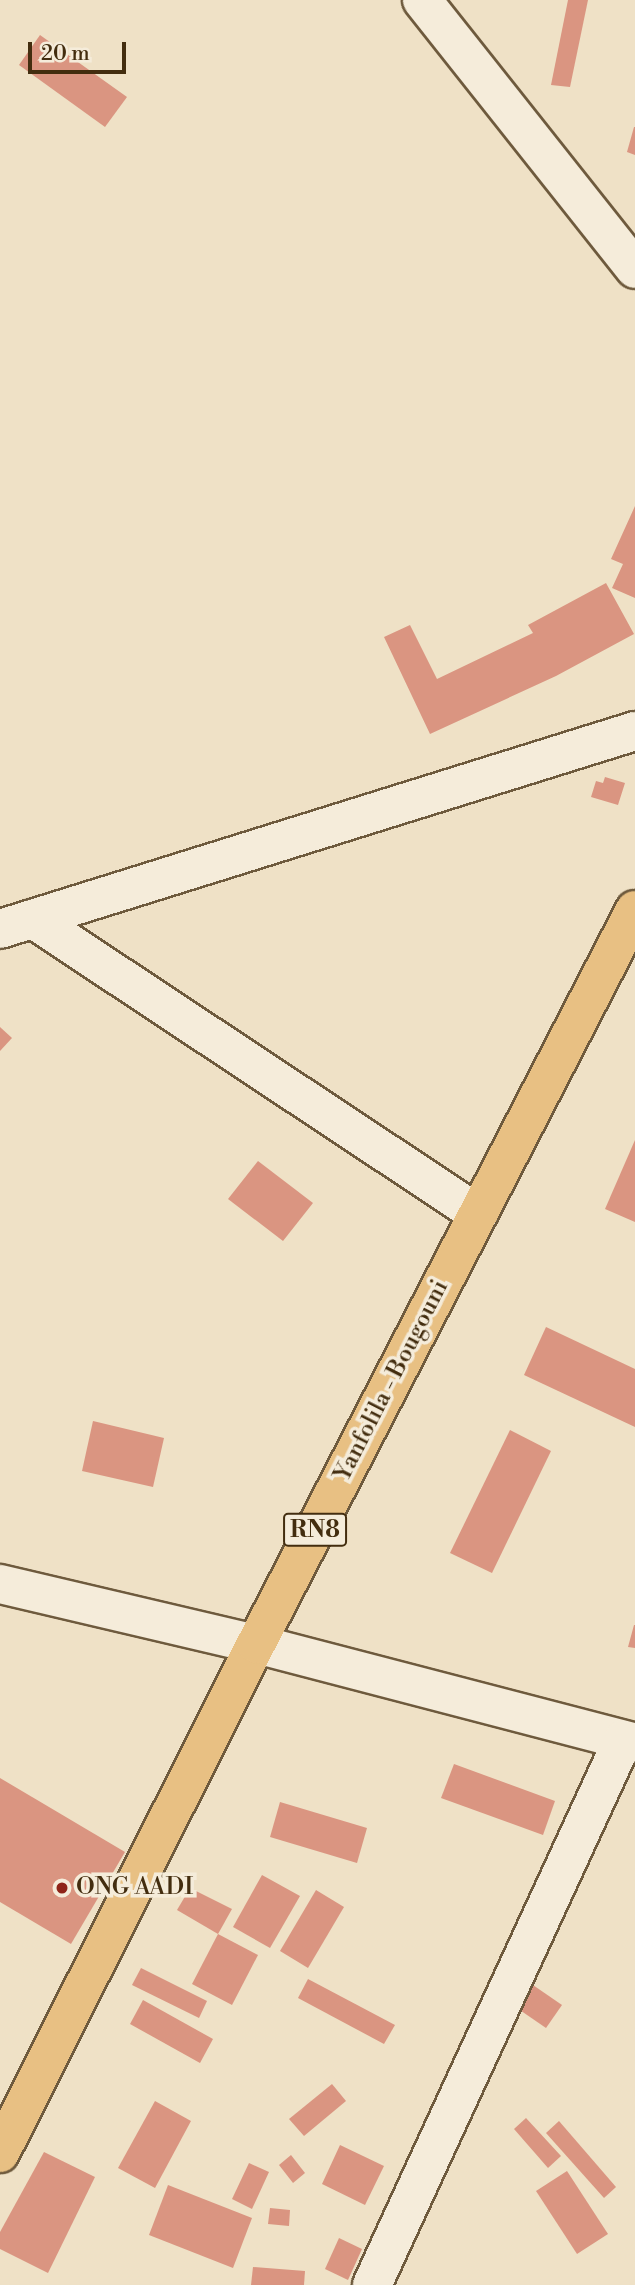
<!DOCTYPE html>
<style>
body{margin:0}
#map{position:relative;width:635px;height:2285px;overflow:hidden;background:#efe1c6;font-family:"Libre Bodoni",serif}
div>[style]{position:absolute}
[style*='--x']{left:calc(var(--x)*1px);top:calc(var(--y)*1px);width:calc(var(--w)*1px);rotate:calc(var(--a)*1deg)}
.building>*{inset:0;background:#da9581}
.roads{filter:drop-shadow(2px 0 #6e5a3d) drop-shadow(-2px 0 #6e5a3d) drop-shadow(0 2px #6e5a3d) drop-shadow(0 -2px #6e5a3d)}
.minor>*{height:38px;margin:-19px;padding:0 19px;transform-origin:19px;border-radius:19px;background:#f5ecda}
.major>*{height:38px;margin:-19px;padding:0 19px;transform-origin:19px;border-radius:19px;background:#e8c083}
.dots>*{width:19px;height:19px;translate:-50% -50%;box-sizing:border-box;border:4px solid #f5ecda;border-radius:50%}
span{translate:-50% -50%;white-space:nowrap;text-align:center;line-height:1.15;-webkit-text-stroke:7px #f5ecda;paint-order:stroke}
.shield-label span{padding:2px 5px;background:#f5ecda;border:2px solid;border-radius:5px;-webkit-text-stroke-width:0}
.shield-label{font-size:23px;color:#432d0f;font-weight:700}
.street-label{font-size:24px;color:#432d0f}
.poi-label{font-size:24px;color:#432d0f}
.left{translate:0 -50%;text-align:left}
.scale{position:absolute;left:28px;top:42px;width:98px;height:32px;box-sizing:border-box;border:4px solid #432d0f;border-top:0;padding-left:9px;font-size:21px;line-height:24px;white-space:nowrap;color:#432d0f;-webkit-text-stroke:5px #f5ecda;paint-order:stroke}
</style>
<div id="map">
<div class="building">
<div style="clip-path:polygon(568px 0,588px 0,570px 87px,551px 85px)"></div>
<div style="clip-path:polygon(40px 35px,127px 97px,105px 127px,19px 65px)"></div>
<div style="clip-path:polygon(634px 127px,635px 127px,635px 155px,627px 152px)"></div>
<div style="clip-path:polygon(635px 506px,635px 598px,612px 588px,623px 564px,611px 559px)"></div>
<div style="clip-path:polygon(606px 583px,634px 634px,556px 676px,430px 734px,384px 637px,410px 625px,437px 679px,533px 633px,528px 625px)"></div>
<div style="clip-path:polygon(605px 777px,625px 783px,618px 805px,591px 797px,596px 781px,603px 783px)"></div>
<div style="clip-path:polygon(0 1027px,12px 1038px,0 1051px)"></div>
<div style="clip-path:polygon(635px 1140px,635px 1222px,605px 1209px)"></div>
<div style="clip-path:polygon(258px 1161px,313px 1203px,283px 1241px,228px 1199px)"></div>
<div style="clip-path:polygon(546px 1327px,635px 1369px,635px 1427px,524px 1375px)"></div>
<div style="clip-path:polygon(93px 1421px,164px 1438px,153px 1487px,82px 1471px)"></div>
<div style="clip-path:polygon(510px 1430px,551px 1451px,492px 1573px,450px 1553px)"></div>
<div style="clip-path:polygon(634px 1625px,635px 1625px,635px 1648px,628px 1647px)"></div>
<div style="clip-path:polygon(454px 1764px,555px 1801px,543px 1835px,441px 1798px)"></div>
<div style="clip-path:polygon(0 1778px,125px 1852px,71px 1944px,0 1902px)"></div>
<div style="clip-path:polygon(280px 1802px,367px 1828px,357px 1863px,270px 1837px)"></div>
<div style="clip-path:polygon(262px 1875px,300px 1896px,270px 1948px,233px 1927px)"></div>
<div style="clip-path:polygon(190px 1888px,232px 1909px,218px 1934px,177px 1910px)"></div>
<div style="clip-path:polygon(316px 1890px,344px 1907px,308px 1968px,280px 1951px)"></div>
<div style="clip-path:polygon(218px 1934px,258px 1955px,232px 2005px,192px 1984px)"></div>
<div style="clip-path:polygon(141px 1968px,207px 2001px,199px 2018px,132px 1985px)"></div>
<div style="clip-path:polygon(308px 1979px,395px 2025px,384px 2044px,298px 1998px)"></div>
<div style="clip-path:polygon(530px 1983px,562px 2005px,546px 2028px,514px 2006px)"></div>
<div style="clip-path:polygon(143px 2000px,213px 2039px,200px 2063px,130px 2024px)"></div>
<div style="clip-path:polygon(332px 2084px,346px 2101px,304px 2136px,289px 2119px)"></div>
<div style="clip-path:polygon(155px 2101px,191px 2121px,155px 2188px,118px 2168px)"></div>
<div style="clip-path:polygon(526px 2118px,561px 2156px,548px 2168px,514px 2129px)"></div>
<div style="clip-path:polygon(559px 2121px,616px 2187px,604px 2198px,546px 2133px)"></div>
<div style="clip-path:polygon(340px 2145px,384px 2166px,365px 2205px,322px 2184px)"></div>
<div style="clip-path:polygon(44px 2152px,95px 2177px,48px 2273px,0 2249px,0 2232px)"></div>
<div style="clip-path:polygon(291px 2155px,305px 2173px,293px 2183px,279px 2165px)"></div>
<div style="clip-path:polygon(249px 2163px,269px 2172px,252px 2209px,232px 2199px)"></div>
<div style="clip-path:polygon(567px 2171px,608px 2234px,577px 2254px,536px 2191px)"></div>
<div style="clip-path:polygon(168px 2185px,252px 2218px,233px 2268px,149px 2235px)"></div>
<div style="clip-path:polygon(270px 2208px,290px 2210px,289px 2226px,268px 2224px)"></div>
<div style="clip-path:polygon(339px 2238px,362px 2249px,348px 2280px,325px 2269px)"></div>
<div style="clip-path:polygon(253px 2267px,305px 2271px,304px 2285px,251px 2285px)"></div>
</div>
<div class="roads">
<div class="minor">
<div style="--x:422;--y:0;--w:343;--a:51.6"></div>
<div style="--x:33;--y:919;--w:534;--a:33.54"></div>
<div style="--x:0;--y:929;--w:665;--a:-17.32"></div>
<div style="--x:0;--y:1584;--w:263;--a:13.2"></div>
<div style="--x:256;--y:1644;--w:392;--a:14.6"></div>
<div style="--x:372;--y:2285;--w:600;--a:-65.27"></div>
</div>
<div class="major">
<div style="--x:0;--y:2153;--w:570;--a:-63.3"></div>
<div style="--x:256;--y:1644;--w:826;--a:-62.69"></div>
</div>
</div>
<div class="dots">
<div style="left:62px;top:1888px;background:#8f2418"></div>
</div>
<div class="shield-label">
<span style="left:315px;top:1530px">RN8</span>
</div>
<div class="street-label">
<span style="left:392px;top:1381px;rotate:-63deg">Yanfolila - Bougouni</span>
</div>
<div class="poi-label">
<span class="left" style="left:76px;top:1888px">ONG AADI</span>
</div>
<div class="scale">20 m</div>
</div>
